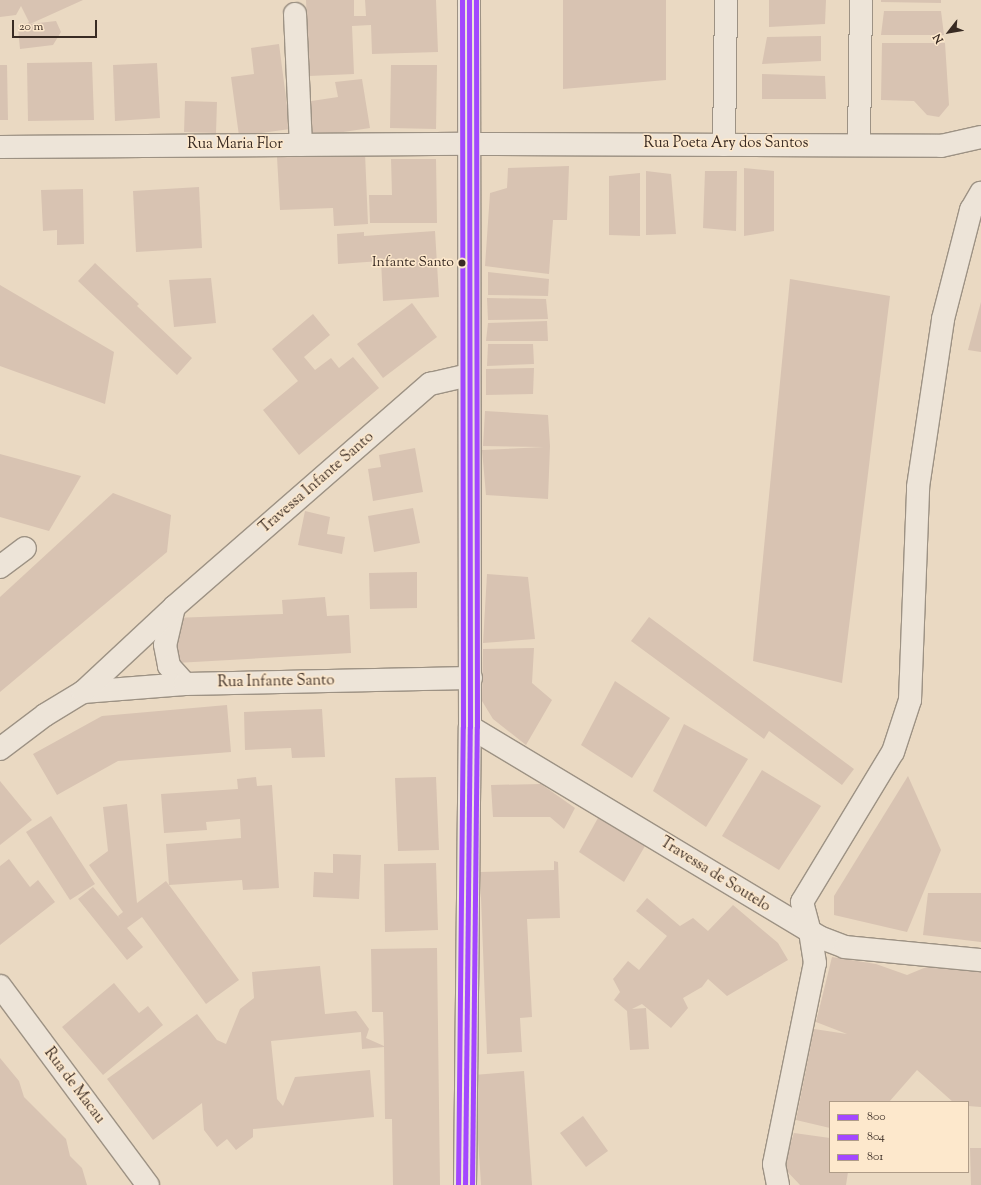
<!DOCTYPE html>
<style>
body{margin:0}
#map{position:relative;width:981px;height:1185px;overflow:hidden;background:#ead9c2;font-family:"Sorts Mill Goudy",serif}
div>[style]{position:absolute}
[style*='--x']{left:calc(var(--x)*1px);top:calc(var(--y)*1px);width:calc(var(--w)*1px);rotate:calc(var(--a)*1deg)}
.building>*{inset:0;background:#d8c3b2}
.roads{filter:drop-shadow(1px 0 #9d9284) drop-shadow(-1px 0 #9d9284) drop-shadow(0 1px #9d9284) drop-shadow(0 -1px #9d9284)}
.minor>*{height:22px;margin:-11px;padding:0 11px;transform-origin:11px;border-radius:11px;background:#ede4d8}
.bus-1>*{height:5px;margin:-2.5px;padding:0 2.5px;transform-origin:2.5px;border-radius:2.5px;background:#a347ff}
.bus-2>*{height:5px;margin:-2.5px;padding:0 2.5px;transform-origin:2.5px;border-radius:2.5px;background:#a347ff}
.bus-3>*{height:5px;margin:-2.5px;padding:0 2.5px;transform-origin:2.5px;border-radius:2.5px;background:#a347ff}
.dots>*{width:11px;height:11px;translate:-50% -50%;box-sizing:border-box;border:2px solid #fde8cc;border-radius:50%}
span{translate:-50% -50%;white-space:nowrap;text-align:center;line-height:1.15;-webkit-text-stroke:3px #fde8cc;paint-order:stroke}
.bus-label{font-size:14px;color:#392b23}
.right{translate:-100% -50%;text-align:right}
.street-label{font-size:15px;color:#392b23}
.legend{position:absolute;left:829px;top:1101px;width:140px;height:72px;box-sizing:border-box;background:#fde8cc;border:1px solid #af9c88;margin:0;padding:5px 7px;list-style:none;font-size:12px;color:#392b23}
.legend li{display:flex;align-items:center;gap:8px;height:20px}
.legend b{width:20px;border:1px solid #af9c88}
.north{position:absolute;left:929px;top:12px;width:40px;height:40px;-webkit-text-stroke:3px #fde8cc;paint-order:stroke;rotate:239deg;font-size:11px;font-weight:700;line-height:16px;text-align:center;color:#392b23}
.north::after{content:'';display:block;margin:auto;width:14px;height:18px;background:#392b23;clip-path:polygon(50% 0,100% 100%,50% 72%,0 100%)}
.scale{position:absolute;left:12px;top:20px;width:85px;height:18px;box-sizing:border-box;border:2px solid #392b23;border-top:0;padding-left:5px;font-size:12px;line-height:14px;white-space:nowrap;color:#392b23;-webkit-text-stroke:3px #fde8cc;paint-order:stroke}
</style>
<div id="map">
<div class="building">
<div style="clip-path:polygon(0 0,83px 0,30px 24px,56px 21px,61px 32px,53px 45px,20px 49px,18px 28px,29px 22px,21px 6px,16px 15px,0 17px)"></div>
<div style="clip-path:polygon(306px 0,354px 0,354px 16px,366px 16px,365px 0,436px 0,438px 52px,372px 54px,371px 25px,352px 26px,354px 74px,309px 76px)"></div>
<div style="clip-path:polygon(563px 0,666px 0,666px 80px,563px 89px)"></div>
<div style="clip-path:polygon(769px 0,826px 0,825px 24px,769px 27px)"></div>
<div style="clip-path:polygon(881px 0,941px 0,941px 3px,881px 2px)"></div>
<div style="clip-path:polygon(884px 11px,941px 11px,944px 35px,881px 35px)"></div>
<div style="clip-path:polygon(821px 36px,821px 61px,762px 64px,767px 37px)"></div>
<div style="clip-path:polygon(882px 43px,945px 43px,949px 105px,939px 117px,927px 115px,914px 101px,881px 100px)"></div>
<div style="clip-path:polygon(279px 44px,290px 129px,239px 136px,231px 77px,254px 74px,251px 48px)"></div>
<div style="clip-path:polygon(92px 62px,94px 120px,28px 121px,27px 63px)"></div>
<div style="clip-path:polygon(157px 63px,160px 118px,115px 121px,113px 65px)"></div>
<div style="clip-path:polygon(0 65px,7px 65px,8px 120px,0 120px)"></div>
<div style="clip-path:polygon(391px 65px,437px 65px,436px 129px,390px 128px)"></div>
<div style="clip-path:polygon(762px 74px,825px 76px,826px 99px,762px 99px)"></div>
<div style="clip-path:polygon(362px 79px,370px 128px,310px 137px,305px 102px,338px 97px,335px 82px)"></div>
<div style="clip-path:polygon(185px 101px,217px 102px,216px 133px,184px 132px)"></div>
<div style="clip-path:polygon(365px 153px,368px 224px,334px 226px,333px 208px,280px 210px,277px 157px)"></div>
<div style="clip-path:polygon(391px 159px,436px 159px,437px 223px,370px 223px,369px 195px,392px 195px)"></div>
<div style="clip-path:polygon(569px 166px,567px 220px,553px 220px,549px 274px,485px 266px,490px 193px,507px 188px,508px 168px)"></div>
<div style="clip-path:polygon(744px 168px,774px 171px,774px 231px,744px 236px)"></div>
<div style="clip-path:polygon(646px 171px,671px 174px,676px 234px,646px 235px)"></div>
<div style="clip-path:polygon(705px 171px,737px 171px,736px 231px,703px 228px)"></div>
<div style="clip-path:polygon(640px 173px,640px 236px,609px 235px,609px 176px)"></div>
<div style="clip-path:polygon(199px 187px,202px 248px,136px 252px,133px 191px)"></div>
<div style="clip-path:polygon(83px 189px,84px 244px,57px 245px,57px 230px,43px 231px,41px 190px)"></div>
<div style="clip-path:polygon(435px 231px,439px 297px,383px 301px,381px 261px,338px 264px,337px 234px,364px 232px,364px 236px)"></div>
<div style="clip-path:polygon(95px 263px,139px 304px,137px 306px,192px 358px,177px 375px,78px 281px)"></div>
<div style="clip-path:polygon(488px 272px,549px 279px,548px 296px,488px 295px)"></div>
<div style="clip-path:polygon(211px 278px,216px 323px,174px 327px,169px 280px)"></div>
<div style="clip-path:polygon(790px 279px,890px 296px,842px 683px,753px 661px)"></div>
<div style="clip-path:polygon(0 285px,114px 352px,105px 404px,0 366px)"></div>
<div style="clip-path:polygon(487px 298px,546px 299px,548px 319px,488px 320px)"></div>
<div style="clip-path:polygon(981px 302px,981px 352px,968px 350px)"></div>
<div style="clip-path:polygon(412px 303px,437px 337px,383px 378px,357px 344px)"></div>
<div style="clip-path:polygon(313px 314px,330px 335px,304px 357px,315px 370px,331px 358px,339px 368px,353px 357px,379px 388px,299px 455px,263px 410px,298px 381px,272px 349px)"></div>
<div style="clip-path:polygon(547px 321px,548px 341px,486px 341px,488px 323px)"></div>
<div style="clip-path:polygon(488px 344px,533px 344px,534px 364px,487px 366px)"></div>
<div style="clip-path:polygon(534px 368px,533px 394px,486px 395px,486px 369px)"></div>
<div style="clip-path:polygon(485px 411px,548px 415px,550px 446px,548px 499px,486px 495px,482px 450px,544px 447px,483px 446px)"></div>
<div style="clip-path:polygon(415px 448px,423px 492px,373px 501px,368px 469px,381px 467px,379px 455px)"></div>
<div style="clip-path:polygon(0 454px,81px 476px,49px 531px,0 517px)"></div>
<div style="clip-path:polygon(113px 493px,171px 515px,167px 552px,0 692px,0 597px)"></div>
<div style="clip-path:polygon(413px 508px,420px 543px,374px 552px,368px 516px)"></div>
<div style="clip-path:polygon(305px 511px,330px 517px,327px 534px,345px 537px,342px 554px,298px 545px)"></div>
<div style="clip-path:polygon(417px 572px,417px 608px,370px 609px,369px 573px)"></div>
<div style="clip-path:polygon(487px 574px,528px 577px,535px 639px,483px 643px)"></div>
<div style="clip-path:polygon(325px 597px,327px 616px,349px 615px,351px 653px,176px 663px,173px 618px,283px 614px,282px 600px)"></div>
<div style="clip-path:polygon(649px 617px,854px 769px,842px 785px,769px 731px,764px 739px,631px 641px)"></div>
<div style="clip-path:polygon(534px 648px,532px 683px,552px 700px,526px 745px,493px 719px,482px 701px,483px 649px)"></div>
<div style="clip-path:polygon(615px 681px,670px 718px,632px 778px,581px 745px)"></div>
<div style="clip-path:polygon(227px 705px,231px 752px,118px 761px,57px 795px,33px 754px,102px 716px)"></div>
<div style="clip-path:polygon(322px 709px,325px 757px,292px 758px,291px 748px,245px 750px,244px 712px)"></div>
<div style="clip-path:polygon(684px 724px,748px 759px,706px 827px,653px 791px)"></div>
<div style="clip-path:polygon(762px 770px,821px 806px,779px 870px,722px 836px)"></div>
<div style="clip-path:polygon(908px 776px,941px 850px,907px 932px,834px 915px,834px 896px)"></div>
<div style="clip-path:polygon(256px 777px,257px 786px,272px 785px,279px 888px,243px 890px,242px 880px,169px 885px,239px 980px,206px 1004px,142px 917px,127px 928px,143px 947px,127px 960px,78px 899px,93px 887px,121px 920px,118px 916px,123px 912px,89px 865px,108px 851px,103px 807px,127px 804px,137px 903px,166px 881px,169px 885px,166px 844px,241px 838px,240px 819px,206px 822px,207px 830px,164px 833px,161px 794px,238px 789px,237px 779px)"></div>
<div style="clip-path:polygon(436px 777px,439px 850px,398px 851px,395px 778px)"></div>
<div style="clip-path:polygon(0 781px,32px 820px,0 845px)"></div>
<div style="clip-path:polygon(541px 784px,575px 808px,564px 829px,550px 817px,493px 817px,491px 785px)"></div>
<div style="clip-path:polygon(51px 816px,95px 884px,70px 900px,26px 832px)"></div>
<div style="clip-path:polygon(598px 818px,645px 846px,624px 882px,579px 852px)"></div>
<div style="clip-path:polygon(333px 854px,361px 855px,359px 899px,313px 897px,314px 872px,333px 873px)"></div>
<div style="clip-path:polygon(9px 859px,30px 887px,38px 880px,55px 902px,0 945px,0 866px)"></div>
<div style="clip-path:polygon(554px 861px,558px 862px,560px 918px,527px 919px,532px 1017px,520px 1018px,522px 1052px,487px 1054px,480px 872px,554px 870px)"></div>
<div style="clip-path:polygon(436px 863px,438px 930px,385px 932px,384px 864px)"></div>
<div style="clip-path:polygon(928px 893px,981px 893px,981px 942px,923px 935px)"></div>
<div style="clip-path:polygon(647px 898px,680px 926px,693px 918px,708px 931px,733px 905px,778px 943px,788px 960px,727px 996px,708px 979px,702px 987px,683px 998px,688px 1008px,671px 1028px,642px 1004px,632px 1009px,646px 1008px,649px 1049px,630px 1050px,627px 1011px,614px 1000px,620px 992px,613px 979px,628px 961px,639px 970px,667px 936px,636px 911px)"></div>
<div style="clip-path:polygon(437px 948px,440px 1185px,393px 1185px,392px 1119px,385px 1119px,384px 1047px,362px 1049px,361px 1032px,271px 1041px,277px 1099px,283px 1106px,295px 1077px,370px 1070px,374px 1117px,253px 1129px,253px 1137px,236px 1150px,227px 1139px,217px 1147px,204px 1130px,202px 1103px,153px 1140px,107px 1079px,197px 1014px,217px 1040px,226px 1044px,240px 1009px,254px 998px,252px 972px,320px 966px,325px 1014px,356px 1011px,369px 1029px,366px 1038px,384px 1046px,383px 1012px,372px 1012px,371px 949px)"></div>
<div style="clip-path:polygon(832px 957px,876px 964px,907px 975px,936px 963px,981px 968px,981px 1107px,968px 1106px,968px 1102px,953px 1102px,917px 1070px,889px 1102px,830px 1102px,830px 1128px,796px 1120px,814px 1029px,847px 1034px,816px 1022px)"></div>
<div style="clip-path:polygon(114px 983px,139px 1013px,148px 1006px,163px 1025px,103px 1075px,62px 1027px)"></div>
<div style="clip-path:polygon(0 1058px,19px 1081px,24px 1097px,66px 1139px,70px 1156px,82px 1168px,87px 1185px,0 1185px)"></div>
<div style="clip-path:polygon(524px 1071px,532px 1185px,481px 1185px,474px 1075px)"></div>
<div style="clip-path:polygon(583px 1116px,608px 1151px,586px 1167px,560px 1133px)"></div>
<div style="clip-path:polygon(794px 1133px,830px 1138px,830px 1172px,848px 1172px,846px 1185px,800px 1185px,783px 1167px)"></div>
<div style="clip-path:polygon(970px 1148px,981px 1148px,981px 1185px,971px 1185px)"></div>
</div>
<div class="roads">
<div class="minor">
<div style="--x:295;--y:14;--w:131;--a:87.4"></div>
<div style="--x:859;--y:144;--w:144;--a:-89.2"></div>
<div style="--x:724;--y:145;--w:145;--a:-89.2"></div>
<div style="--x:0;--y:147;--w:471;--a:-0.4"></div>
<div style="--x:471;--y:144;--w:470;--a:0.2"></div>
<div style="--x:941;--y:146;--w:41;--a:-12.7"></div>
<div style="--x:0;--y:567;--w:31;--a:-37"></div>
<div style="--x:174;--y:607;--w:39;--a:103"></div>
<div style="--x:165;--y:645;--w:21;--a:79"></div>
<div style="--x:169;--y:666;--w:24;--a:48"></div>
<div style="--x:83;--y:692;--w:102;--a:-4.5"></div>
<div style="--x:185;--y:684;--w:286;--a:-1.2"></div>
<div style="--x:470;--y:727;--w:407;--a:31"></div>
<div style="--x:819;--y:937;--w:28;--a:21"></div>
<div style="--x:845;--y:947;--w:137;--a:5.5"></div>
<div style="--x:0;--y:749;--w:56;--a:-37.1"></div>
<div style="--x:45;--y:715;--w:44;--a:-31.2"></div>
<div style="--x:83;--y:692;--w:125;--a:-43"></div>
<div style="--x:174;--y:607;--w:340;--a:-41.1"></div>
<div style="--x:430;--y:384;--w:40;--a:-13"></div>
<div style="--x:0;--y:986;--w:248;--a:53.4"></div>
<div style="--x:465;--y:1185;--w:458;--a:-89.4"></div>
<div style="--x:470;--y:727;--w:727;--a:-90.08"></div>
<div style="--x:778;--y:1185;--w:21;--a:-101"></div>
<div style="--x:774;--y:1164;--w:205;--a:-78.5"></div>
<div style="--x:815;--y:963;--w:31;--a:-99"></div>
<div style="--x:810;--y:932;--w:31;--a:-105"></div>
<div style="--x:802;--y:902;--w:175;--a:-58.8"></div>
<div style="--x:893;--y:752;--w:55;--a:-71.9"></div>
<div style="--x:910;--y:700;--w:213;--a:-87.8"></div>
<div style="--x:918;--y:487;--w:170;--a:-81.5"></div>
<div style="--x:943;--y:319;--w:113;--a:-75.6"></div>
<div style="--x:971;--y:210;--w:20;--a:-60"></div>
</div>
</div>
<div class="bus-1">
<div style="--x:465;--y:1185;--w:458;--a:-89.4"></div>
<div style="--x:470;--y:727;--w:727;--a:-90.08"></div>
</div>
<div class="bus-2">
<div style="--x:472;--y:1185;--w:458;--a:-89.4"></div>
<div style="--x:477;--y:727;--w:727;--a:-90.08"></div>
</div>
<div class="bus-3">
<div style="--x:458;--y:1185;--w:458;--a:-89.4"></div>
<div style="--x:463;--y:727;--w:727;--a:-90.08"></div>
</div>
<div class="dots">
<div style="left:462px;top:263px;background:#392b23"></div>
</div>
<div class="bus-label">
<span class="right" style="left:454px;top:263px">Infante Santo</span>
</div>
<div class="street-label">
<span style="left:726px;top:144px">Rua Poeta Ary dos Santos</span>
<span style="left:235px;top:145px">Rua Maria Flor</span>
<span style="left:317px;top:483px;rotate:-41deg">Travessa Infante Santo</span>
<span style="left:276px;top:682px;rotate:-1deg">Rua Infante Santo</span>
<span style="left:715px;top:875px;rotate:32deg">Travessa de Soutelo</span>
<span style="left:74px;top:1086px;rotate:53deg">Rua de Macau</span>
</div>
<ul class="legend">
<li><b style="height:5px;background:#a347ff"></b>800</li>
<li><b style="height:5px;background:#a347ff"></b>804</li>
<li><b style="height:5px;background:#a347ff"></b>801</li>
</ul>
<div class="north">N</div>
<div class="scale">20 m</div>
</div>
